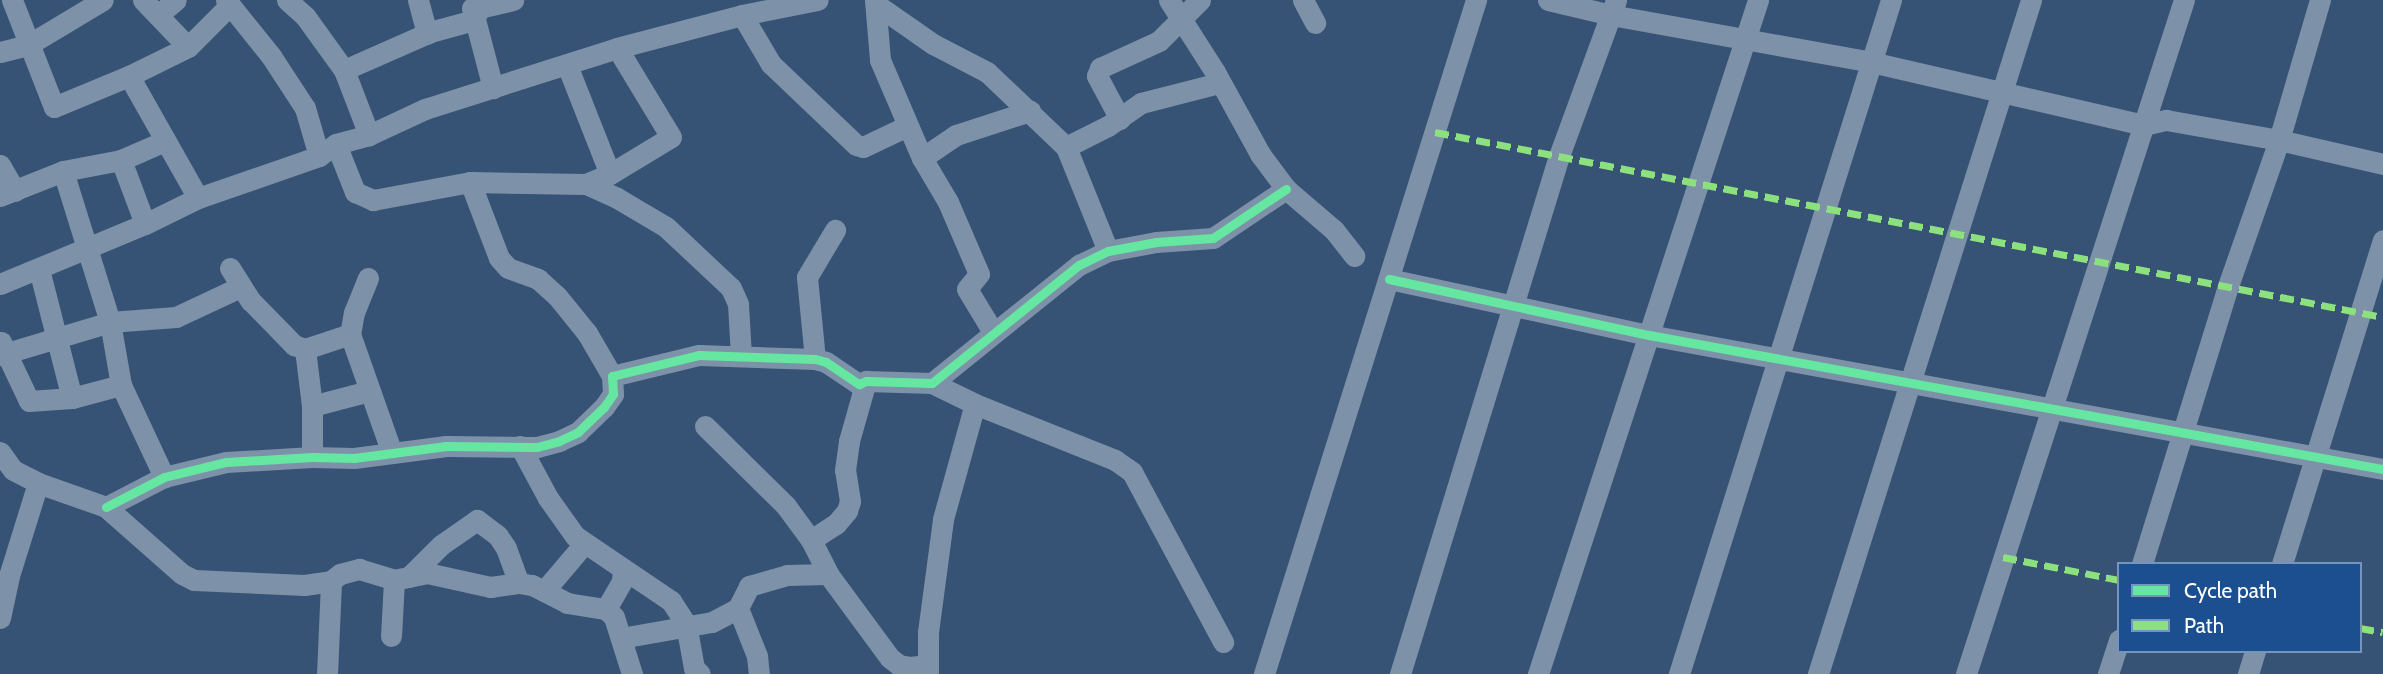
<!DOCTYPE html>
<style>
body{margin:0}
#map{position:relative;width:2383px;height:674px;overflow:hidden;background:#365274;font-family:Cabin,sans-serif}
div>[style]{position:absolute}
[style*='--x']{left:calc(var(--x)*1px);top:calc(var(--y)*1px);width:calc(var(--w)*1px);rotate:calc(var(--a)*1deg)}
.minor>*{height:21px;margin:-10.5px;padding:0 10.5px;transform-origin:10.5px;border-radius:10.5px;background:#7d92a8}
.quiet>*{height:7px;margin-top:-3.5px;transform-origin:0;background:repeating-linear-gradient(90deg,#8de07e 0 14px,transparent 0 21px)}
.cycleway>*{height:9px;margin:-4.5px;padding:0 4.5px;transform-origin:4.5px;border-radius:4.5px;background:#66e7a1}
span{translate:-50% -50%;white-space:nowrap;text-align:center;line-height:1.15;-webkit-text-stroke:5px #1b4f8f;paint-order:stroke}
.legend{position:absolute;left:2117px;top:562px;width:245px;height:91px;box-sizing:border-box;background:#1b4f8f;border:2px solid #7695bc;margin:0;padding:9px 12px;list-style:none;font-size:21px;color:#fff}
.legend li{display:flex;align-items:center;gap:14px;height:35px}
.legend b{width:35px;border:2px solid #7695bc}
</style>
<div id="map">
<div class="minor">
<div style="--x:12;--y:0;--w:115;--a:68.6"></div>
<div style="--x:54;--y:107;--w:81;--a:-22.5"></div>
<div style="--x:129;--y:76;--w:66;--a:-26.2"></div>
<div style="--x:143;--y:0;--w:65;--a:46.2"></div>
<div style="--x:188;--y:47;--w:59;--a:-45"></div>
<div style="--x:226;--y:0;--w:72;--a:51.2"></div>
<div style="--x:271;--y:56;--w:62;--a:56.8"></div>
<div style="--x:305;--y:108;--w:50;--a:73.7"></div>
<div style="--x:287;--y:0;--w:24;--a:42"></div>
<div style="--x:305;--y:16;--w:67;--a:54.2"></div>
<div style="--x:344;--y:70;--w:70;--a:69"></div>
<div style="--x:418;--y:0;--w:35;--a:75"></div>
<div style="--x:875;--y:0;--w:60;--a:85.2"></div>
<div style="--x:880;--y:60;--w:107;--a:66.8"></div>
<div style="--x:922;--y:158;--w:51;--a:59.4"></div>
<div style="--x:948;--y:202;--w:78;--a:66.7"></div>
<div style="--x:979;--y:274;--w:19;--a:129"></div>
<div style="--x:967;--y:289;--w:50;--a:58.8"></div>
<div style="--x:1169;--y:0;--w:85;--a:57.4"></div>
<div style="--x:1215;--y:72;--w:94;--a:61.2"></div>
<div style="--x:1260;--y:154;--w:44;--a:53.4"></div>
<div style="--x:1286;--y:189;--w:63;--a:40.5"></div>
<div style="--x:1334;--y:230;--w:33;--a:52"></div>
<div style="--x:1303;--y:0;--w:26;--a:62"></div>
<div style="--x:1548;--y:0;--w:65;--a:13.4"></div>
<div style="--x:1611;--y:15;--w:264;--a:10.2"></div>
<div style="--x:1871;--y:62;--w:280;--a:13"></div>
<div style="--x:2144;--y:125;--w:23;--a:-13"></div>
<div style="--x:2166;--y:120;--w:115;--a:10"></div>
<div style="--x:2279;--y:140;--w:107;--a:13"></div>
<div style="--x:877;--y:5;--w:68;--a:34.9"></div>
<div style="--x:933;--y:44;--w:61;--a:27.4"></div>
<div style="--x:987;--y:72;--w:109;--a:43.5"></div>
<div style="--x:1066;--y:147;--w:47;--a:-26.6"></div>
<div style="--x:1108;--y:126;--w:40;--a:-34.9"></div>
<div style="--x:1141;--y:103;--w:81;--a:-14.4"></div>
<div style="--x:472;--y:8;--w:83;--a:75.3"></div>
<div style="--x:158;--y:15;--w:23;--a:-40"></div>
<div style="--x:742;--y:15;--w:57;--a:59.4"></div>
<div style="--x:771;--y:64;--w:117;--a:43.6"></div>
<div style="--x:856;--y:145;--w:7;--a:16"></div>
<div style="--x:863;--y:147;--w:49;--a:-25.5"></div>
<div style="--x:0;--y:52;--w:29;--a:-14"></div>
<div style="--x:28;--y:45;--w:87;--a:-31"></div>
<div style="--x:567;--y:65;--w:117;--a:68.5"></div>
<div style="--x:344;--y:70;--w:94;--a:-23.8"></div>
<div style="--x:430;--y:32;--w:46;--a:-15.3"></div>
<div style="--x:474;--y:20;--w:13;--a:-67"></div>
<div style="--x:479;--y:8;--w:35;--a:-13"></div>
<div style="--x:129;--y:76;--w:140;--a:60.5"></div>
<div style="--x:1120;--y:119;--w:49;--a:-118.1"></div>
<div style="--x:1097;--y:76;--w:9;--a:-69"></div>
<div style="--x:1100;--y:68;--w:65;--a:-24.6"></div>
<div style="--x:1159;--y:41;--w:58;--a:-45"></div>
<div style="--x:336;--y:144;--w:52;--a:68.4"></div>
<div style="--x:355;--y:192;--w:20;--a:24"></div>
<div style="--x:373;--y:200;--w:99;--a:-10.5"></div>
<div style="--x:470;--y:182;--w:116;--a:1"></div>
<div style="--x:586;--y:184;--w:34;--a:24"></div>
<div style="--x:617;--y:198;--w:57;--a:30.6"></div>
<div style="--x:666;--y:227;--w:89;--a:43.2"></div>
<div style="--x:731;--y:288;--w:17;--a:66"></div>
<div style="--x:738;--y:304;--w:52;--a:86.7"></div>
<div style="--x:1066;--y:147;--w:112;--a:68"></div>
<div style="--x:922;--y:158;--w:41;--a:-34.1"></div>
<div style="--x:956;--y:135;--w:78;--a:-18"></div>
<div style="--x:121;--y:160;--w:68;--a:69.4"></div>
<div style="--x:0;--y:165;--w:30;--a:60"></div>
<div style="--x:63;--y:171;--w:158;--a:72.7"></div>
<div style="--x:110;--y:322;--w:64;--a:80.1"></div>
<div style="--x:121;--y:385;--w:102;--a:64.9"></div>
<div style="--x:470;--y:182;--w:81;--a:69.1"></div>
<div style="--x:499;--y:258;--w:13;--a:48"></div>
<div style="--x:508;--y:268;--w:32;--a:20"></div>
<div style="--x:538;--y:279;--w:25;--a:42"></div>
<div style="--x:557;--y:296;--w:48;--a:51"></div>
<div style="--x:587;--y:333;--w:50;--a:59.8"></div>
<div style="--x:586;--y:184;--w:26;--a:-23"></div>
<div style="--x:610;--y:174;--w:71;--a:-31.2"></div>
<div style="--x:671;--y:137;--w:104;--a:-121.2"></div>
<div style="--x:0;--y:196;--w:68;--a:-21.6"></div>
<div style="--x:63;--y:171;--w:59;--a:-10.7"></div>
<div style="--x:121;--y:160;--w:48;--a:-23.4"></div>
<div style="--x:230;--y:268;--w:39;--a:58"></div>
<div style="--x:251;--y:301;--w:62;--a:45.7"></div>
<div style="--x:294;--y:345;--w:12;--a:20"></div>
<div style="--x:305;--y:349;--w:47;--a:-18.4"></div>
<div style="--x:39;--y:269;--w:133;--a:75.7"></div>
<div style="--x:368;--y:278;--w:37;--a:112"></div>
<div style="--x:354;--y:312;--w:22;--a:100"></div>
<div style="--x:350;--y:334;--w:126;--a:70.6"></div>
<div style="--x:1389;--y:279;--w:266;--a:12.2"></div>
<div style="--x:1649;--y:335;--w:746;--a:10.35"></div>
<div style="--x:0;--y:284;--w:157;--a:-22.5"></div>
<div style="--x:145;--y:224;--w:59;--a:-26.1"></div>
<div style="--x:198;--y:198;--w:128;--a:-19.1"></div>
<div style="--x:319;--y:156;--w:21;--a:-35"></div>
<div style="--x:336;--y:144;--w:34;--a:-15"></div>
<div style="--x:369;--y:135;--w:62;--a:-24.9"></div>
<div style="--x:425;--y:109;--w:201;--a:-17.6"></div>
<div style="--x:617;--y:48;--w:129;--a:-14.8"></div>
<div style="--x:742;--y:15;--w:77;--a:-11.2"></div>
<div style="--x:1;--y:342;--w:65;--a:64.6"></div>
<div style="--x:29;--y:401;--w:43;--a:-4"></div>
<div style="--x:72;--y:398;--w:51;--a:-14.9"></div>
<div style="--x:305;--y:349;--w:57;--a:83"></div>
<div style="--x:312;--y:406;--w:51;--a:90"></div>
<div style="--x:0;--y:355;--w:115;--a:-16.7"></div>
<div style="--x:110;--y:322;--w:66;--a:-4.3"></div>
<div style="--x:176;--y:317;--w:71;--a:-25.1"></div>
<div style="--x:815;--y:359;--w:82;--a:-95.6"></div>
<div style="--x:807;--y:277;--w:55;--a:-59.2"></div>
<div style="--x:932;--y:383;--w:48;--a:26"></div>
<div style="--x:975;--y:404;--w:151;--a:21.8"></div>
<div style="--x:1115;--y:460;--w:21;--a:35"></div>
<div style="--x:1132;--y:472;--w:193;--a:61.8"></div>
<div style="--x:312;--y:406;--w:59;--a:-14.7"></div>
<div style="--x:705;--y:426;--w:114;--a:44.6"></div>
<div style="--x:786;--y:506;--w:42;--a:53.7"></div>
<div style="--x:811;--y:540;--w:38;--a:63"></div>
<div style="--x:828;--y:574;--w:104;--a:53.6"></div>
<div style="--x:890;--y:658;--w:11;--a:38"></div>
<div style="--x:899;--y:665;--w:10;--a:11"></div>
<div style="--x:909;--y:667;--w:18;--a:-6"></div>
<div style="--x:520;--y:446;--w:59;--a:61.7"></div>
<div style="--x:548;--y:498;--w:47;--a:54.6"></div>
<div style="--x:575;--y:536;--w:116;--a:34.1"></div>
<div style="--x:671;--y:601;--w:27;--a:57"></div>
<div style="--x:686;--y:624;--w:45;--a:79.7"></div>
<div style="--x:694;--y:668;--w:8;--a:45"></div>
<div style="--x:0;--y:452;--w:22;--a:54"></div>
<div style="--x:13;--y:470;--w:28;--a:27"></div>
<div style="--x:38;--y:483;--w:72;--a:19.4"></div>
<div style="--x:106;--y:507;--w:101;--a:41.4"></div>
<div style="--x:182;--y:574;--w:13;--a:27"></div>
<div style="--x:194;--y:580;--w:110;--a:2.6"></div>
<div style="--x:304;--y:585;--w:27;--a:-8"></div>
<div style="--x:331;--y:581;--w:11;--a:-38"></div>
<div style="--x:340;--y:574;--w:20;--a:-15"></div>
<div style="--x:359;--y:569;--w:37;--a:17"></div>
<div style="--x:394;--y:580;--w:34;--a:-12"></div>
<div style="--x:427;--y:573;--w:65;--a:12.5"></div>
<div style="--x:490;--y:587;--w:29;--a:-8"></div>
<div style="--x:519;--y:583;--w:13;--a:9"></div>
<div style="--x:532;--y:585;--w:39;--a:27"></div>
<div style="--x:567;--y:603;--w:39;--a:9"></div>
<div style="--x:606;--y:609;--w:11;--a:45"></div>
<div style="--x:614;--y:617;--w:60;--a:72.5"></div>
<div style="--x:106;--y:507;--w:65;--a:-27.3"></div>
<div style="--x:164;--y:477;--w:64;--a:-13.6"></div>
<div style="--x:226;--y:462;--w:86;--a:-3.3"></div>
<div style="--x:312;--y:457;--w:42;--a:1.4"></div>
<div style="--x:354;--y:458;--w:93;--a:-7.4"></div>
<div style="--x:446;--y:446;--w:91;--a:0.6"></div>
<div style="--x:537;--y:447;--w:23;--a:-15"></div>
<div style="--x:559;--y:441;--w:21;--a:-25"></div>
<div style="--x:578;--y:432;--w:36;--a:-44"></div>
<div style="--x:604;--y:407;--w:16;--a:-55"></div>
<div style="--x:613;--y:394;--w:18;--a:-93"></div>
<div style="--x:612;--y:376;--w:89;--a:-13.6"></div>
<div style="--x:699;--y:355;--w:116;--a:2"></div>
<div style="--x:815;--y:359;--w:11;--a:15"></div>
<div style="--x:826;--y:362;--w:40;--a:34"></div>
<div style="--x:859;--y:384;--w:8;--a:-23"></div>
<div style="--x:866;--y:381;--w:66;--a:1.7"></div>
<div style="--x:932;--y:383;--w:189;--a:-38.8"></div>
<div style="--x:1079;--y:265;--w:32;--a:-26"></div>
<div style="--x:1108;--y:251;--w:49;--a:-10.6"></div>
<div style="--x:1156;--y:242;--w:57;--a:-4"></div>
<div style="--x:1213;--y:238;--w:88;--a:-33.9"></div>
<div style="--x:811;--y:540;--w:30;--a:-33"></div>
<div style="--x:836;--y:524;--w:17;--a:-50"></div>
<div style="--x:847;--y:511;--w:10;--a:-73"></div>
<div style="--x:850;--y:501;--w:31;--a:-99"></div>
<div style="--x:845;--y:470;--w:29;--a:-82"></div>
<div style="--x:849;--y:441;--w:62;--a:-74.2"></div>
<div style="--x:2142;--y:564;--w:291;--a:-72.8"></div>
<div style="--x:2228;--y:286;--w:155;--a:-70.7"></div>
<div style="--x:2279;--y:140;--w:146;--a:-73.7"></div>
<div style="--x:2282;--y:564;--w:339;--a:-72.7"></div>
<div style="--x:409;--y:577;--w:45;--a:-45"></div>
<div style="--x:441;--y:545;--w:44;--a:-34.8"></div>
<div style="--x:477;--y:520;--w:26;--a:37"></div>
<div style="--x:498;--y:536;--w:14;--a:56"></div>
<div style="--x:506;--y:548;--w:37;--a:70"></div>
<div style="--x:544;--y:591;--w:60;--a:-49.7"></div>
<div style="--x:738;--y:608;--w:52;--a:68.4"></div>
<div style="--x:757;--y:656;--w:18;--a:84"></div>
<div style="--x:606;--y:609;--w:32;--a:-60"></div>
<div style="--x:622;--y:581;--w:12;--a:-85"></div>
<div style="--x:0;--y:618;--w:43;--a:-77.9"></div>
<div style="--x:9;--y:576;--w:97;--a:-72.7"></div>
<div style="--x:391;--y:636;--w:56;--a:-86.9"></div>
<div style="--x:621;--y:638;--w:92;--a:-10"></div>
<div style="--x:712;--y:622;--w:30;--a:-28"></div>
<div style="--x:738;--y:608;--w:25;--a:-63"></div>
<div style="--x:749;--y:586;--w:40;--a:-16"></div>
<div style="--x:787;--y:575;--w:41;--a:-1.4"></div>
<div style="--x:327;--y:674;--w:93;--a:-87.5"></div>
<div style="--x:928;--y:674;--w:42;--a:-90"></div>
<div style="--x:928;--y:632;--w:114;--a:-82.4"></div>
<div style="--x:943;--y:519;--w:119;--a:-74.5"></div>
<div style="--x:1264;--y:674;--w:707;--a:-72.54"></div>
<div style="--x:1400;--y:674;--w:542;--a:-72.94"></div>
<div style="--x:1559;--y:156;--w:166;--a:-69.9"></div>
<div style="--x:1538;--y:674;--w:709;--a:-71.92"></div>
<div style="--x:1679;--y:674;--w:707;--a:-72.54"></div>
<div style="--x:1818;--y:674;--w:707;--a:-72.46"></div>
<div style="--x:1966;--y:674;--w:708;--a:-72.08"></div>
<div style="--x:2108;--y:674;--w:36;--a:-72"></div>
<div style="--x:2248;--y:674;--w:24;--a:-73"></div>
</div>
<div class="quiet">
<div style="--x:1435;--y:132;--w:966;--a:11.04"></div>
<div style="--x:2003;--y:557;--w:118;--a:11.2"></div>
<div style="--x:2360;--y:628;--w:23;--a:10"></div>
</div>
<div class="cycleway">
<div style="--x:1389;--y:279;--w:266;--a:12.2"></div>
<div style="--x:1649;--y:335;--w:746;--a:10.35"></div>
<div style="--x:106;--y:507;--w:65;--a:-27.3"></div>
<div style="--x:164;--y:477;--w:64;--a:-13.6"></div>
<div style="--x:226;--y:462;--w:86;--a:-3.3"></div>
<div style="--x:312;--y:457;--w:42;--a:1.4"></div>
<div style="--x:354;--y:458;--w:93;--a:-7.4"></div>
<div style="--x:446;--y:446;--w:91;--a:0.6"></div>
<div style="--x:537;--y:447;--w:23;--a:-15"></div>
<div style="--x:559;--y:441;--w:21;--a:-25"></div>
<div style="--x:578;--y:432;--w:36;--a:-44"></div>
<div style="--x:604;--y:407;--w:16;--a:-55"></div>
<div style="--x:613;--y:394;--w:18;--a:-93"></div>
<div style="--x:612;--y:376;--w:89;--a:-13.6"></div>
<div style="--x:699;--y:355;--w:116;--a:2"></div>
<div style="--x:815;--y:359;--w:11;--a:15"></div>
<div style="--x:826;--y:362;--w:40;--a:34"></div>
<div style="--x:859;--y:384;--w:8;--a:-23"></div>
<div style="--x:866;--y:381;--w:66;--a:1.7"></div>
<div style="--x:932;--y:383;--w:189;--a:-38.8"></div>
<div style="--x:1079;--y:265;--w:32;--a:-26"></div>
<div style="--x:1108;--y:251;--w:49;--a:-10.6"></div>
<div style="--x:1156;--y:242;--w:57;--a:-4"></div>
<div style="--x:1213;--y:238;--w:88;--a:-33.9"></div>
</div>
<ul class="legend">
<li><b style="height:9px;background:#66e7a1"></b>Cycle path</li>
<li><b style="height:9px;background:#8de07e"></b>Path</li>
</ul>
</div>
